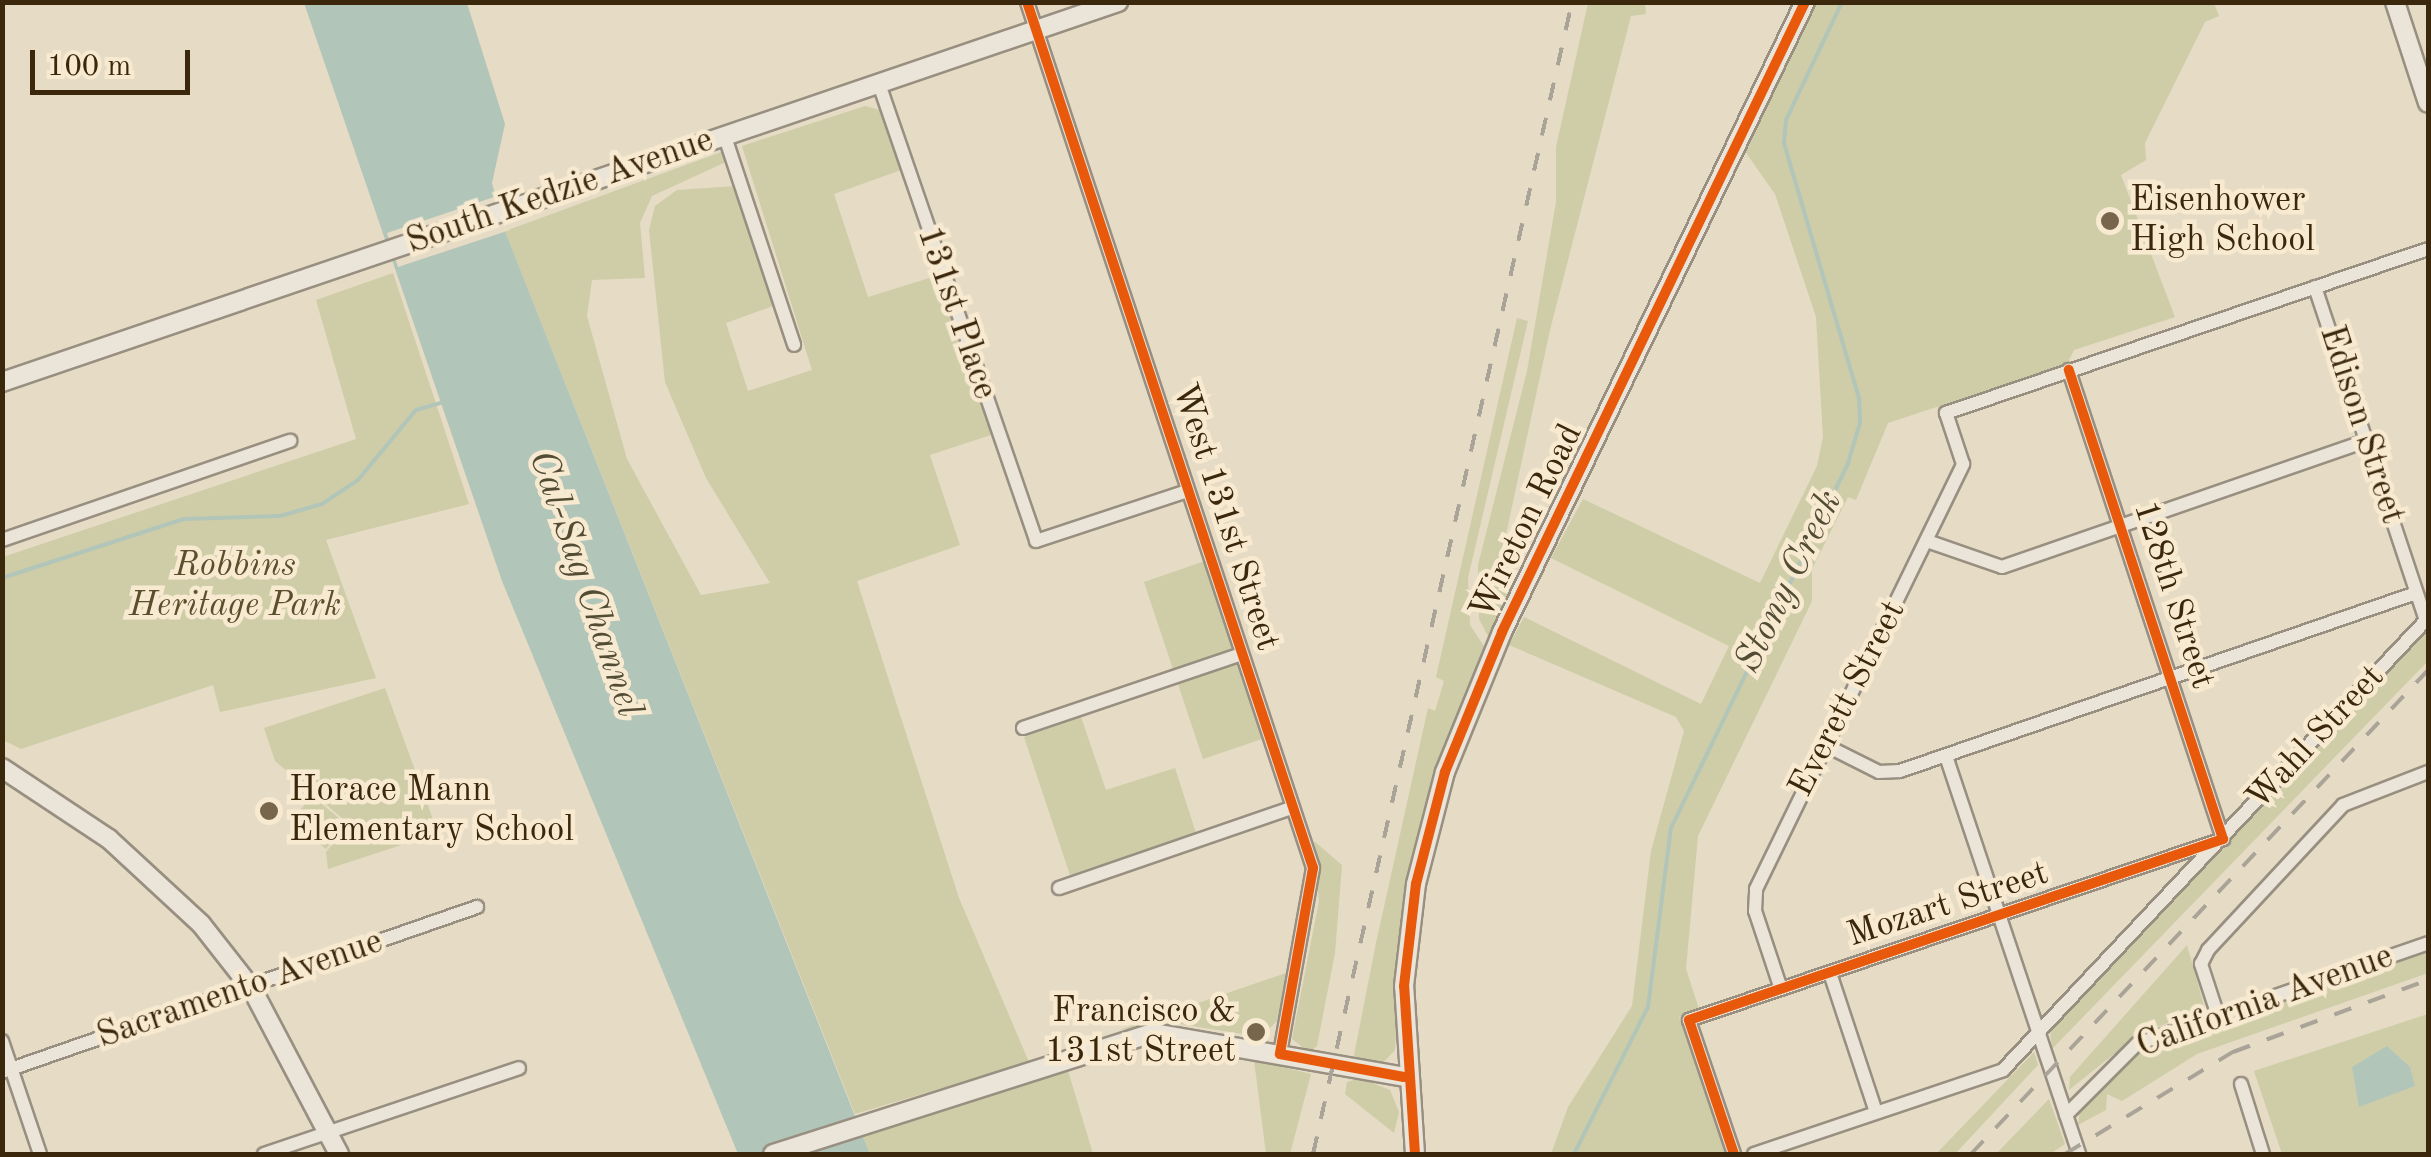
<!DOCTYPE html>
<style>
body{margin:0}
#map{position:relative;width:2431px;height:1157px;overflow:hidden;background:#e6dbc5;font-family:"Old Standard TT",serif}
div>[style]{position:absolute}
[style*='--x']{left:calc(var(--x)*1px);top:calc(var(--y)*1px);width:calc(var(--w)*1px);rotate:calc(var(--a)*1deg)}
.green>*{inset:0;background:#cecda7}
.water>*{inset:0;background:#b2c5b9}
.pier>*{inset:0;background:#e6dbc5}
.stream>*{height:4px;margin:-2px;padding:0 2px;transform-origin:2px;border-radius:2px;background:#b2c5b9}
.roads{filter:drop-shadow(2px 0 #988f80) drop-shadow(-2px 0 #988f80) drop-shadow(0 2px #988f80) drop-shadow(0 -2px #988f80)}
.street>*{height:12px;margin:-6px;padding:0 6px;transform-origin:6px;border-radius:6px;background:#eae4d9}
.secondary>*{height:18px;margin:-9px;padding:0 9px;transform-origin:9px;border-radius:9px;background:#eae4d9}
.rail>*{height:4px;margin-top:-2px;transform-origin:0;background:repeating-linear-gradient(90deg,#a9a398 0 18px,transparent 0 36px)}
.cycleway>*{height:10px;margin:-5px;padding:0 5px;transform-origin:5px;border-radius:5px;background:#e8590c}
.dots>*{width:28px;height:28px;translate:-50% -50%;box-sizing:border-box;border:5px solid #f7ead1;border-radius:50%}
span{translate:-50% -50%;white-space:nowrap;text-align:center;line-height:1.15;-webkit-text-stroke:9px #f7ead1;paint-order:stroke}
.street-label{font-size:35px;color:#3b270b}
.poi-label{font-size:35px;color:#3b270b}
.left{translate:0 -50%;text-align:left}
.right{translate:-100% -50%;text-align:right}
.park-label{font-size:35px;color:#5b4e2c;font-style:italic}
.water-label{font-size:38px;color:#534c35;font-style:italic}
.frame{position:absolute;inset:0;border:5px solid #3b270b;pointer-events:none}
.scale{position:absolute;left:30px;top:50px;width:160px;height:45px;box-sizing:border-box;border:5px solid #3b270b;border-top:0;padding-left:12px;font-size:30px;line-height:35px;white-space:nowrap;color:#3b270b;-webkit-text-stroke:8px #f7ead1;paint-order:stroke}
</style>
<div id="map">
<div class="green">
<div style="clip-path:polygon(1588px 3px,1645px 3px,1646px 14px,1631px 16px,1550px 330px,1499px 567px,1520px 581px,1491px 642px,1479px 619px,1478px 565px,1527px 371px,1556px 202px,1556px 147px)"></div>
<div style="clip-path:polygon(1811px 3px,2214px 3px,2219px 16px,2205px 22px,2145px 143px,2146px 160px,2121px 175px,2175px 317px,2074px 350px,2067px 364px,1888px 423px,1856px 500px,1848px 497px,1812px 569px,1812px 601px,1698px 836px,1686px 969px,1699px 1009px,1679px 1017px,1727px 1154px,1551px 1154px,1568px 1107px,1632px 1006px,1651px 851px,1684px 731px,1676px 717px,1509px 645px,1524px 617px,1701px 704px,1729px 646px,1551px 558px,1583px 499px,1760px 583px,1817px 466px,1823px 437px,1816px 317px,1775px 194px,1744px 150px)"></div>
<div style="clip-path:polygon(865px 106px,880px 110px,904px 169px,834px 194px,868px 297px,952px 271px,1006px 430px,930px 455px,960px 545px,857px 581px,959px 898px,1029px 1062px,855px 1114px,505px 231px,724px 151px,728px 161px,652px 196px,640px 223px,645px 278px,592px 280px,587px 316px,627px 459px,701px 595px,770px 583px,706px 478px,665px 382px,649px 230px,655px 206px,677px 190px,737px 186px,773px 306px,726px 323px,748px 391px,812px 370px,742px 146px)"></div>
<div style="clip-path:polygon(393px 273px,469px 504px,326px 540px,376px 678px,220px 712px,213px 685px,21px 749px,3px 740px,3px 557px,356px 439px,316px 300px)"></div>
<div style="clip-path:polygon(1517px 318px,1528px 321px,1468px 578px,1470px 625px,1487px 651px,1417px 843px,1403px 915px,1395px 1050px,1380px 1066px,1364px 1064px,1354px 1055px,1376px 943px,1428px 708px,1435px 711px,1444px 681px,1436px 677px)"></div>
<div style="clip-path:polygon(1205px 561px,1262px 739px,1203px 759px,1144px 582px)"></div>
<div style="clip-path:polygon(2428px 629px,2428px 661px,2052px 1049px,2050px 1030px)"></div>
<div style="clip-path:polygon(385px 688px,438px 833px,328px 869px,326px 852px,349px 824px,275px 761px,264px 728px)"></div>
<div style="clip-path:polygon(1081px 717px,1106px 790px,1175px 768px,1196px 833px,1070px 875px,1024px 737px)"></div>
<div style="clip-path:polygon(312px 796px,346px 824px,326px 849px,291px 821px)"></div>
<div style="clip-path:polygon(1314px 841px,1342px 865px,1335px 953px,1317px 1046px,1309px 1052px,1292px 1039px,1319px 901px)"></div>
<div style="clip-path:polygon(2187px 945px,2205px 1009px,2139px 1034px,2069px 1090px,2070px 1077px)"></div>
<div style="clip-path:polygon(2428px 952px,2428px 973px,2197px 1054px,2122px 1101px,2107px 1094px,2106px 1110px,2078px 1125px,2080px 1107px,2143px 1048px)"></div>
<div style="clip-path:polygon(1289px 972px,1277px 1021px,1261px 1037px,1180px 1024px,1119px 1030px)"></div>
<div style="clip-path:polygon(2428px 1014px,2428px 1154px,2282px 1154px,2254px 1071px)"></div>
<div style="clip-path:polygon(2034px 1052px,2038px 1065px,1955px 1154px,1936px 1154px)"></div>
<div style="clip-path:polygon(1254px 1060px,1311px 1074px,1290px 1154px,1266px 1154px)"></div>
<div style="clip-path:polygon(1066px 1064px,1093px 1154px,870px 1154px,863px 1136px)"></div>
<div style="clip-path:polygon(1360px 1078px,1390px 1090px,1399px 1112px,1394px 1133px,1345px 1094px,1347px 1082px)"></div>
<div style="clip-path:polygon(2049px 1099px,2065px 1144px,2050px 1154px,1996px 1154px)"></div>
</div>
<div class="water">
<div style="clip-path:polygon(304px 3px,467px 3px,505px 124px,492px 183px,505px 231px,870px 1154px,738px 1154px,502px 581px)"></div>
<div style="clip-path:polygon(2387px 1046px,2410px 1067px,2415px 1086px,2359px 1107px,2352px 1067px)"></div>
</div>
<div class="pier">
<div style="clip-path:polygon(500px 195px,510px 230px,398px 267px,387px 233px)"></div>
</div>
<div class="stream">
<div style="--x:2;--y:578;--w:191;--a:-18"></div>
<div style="--x:184;--y:519;--w:96;--a:-1.8"></div>
<div style="--x:280;--y:516;--w:44;--a:-15.9"></div>
<div style="--x:322;--y:504;--w:43;--a:-33.7"></div>
<div style="--x:358;--y:480;--w:91;--a:-50.4"></div>
<div style="--x:416;--y:410;--w:33;--a:-16"></div>
<div style="--x:1574;--y:1154;--w:165;--a:-63.3"></div>
<div style="--x:1648;--y:1007;--w:180;--a:-82.7"></div>
<div style="--x:1671;--y:828;--w:406;--a:-64.1"></div>
<div style="--x:1848;--y:463;--w:42;--a:-73.3"></div>
<div style="--x:1860;--y:423;--w:25;--a:-92"></div>
<div style="--x:1859;--y:398;--w:266;--a:-106.4"></div>
<div style="--x:1784;--y:143;--w:23;--a:-85"></div>
<div style="--x:1786;--y:120;--w:131;--a:-64.6"></div>
</div>
<div class="roads">
<div class="street">
<div style="--x:1027;--y:2;--w:912;--a:71.72"></div>
<div style="--x:1313;--y:868;--w:189;--a:100.1"></div>
<div style="--x:879;--y:84;--w:483;--a:71"></div>
<div style="--x:1036;--y:541;--w:159;--a:-18.3"></div>
<div style="--x:725;--y:137;--w:219;--a:71.6"></div>
<div style="--x:2315;--y:287;--w:352;--a:71.6"></div>
<div style="--x:2;--y:540;--w:305;--a:-19"></div>
<div style="--x:1927;--y:541;--w:79;--a:19.1"></div>
<div style="--x:2002;--y:567;--w:385;--a:-19.1"></div>
<div style="--x:1023;--y:728;--w:230;--a:-18.7"></div>
<div style="--x:1825;--y:745;--w:60;--a:26.6"></div>
<div style="--x:1879;--y:772;--w:21;--a:-3"></div>
<div style="--x:1900;--y:771;--w:546;--a:-19.03"></div>
<div style="--x:1946;--y:756;--w:420;--a:71.5"></div>
<div style="--x:1059;--y:888;--w:245;--a:-19"></div>
<div style="--x:1830;--y:973;--w:146;--a:71.7"></div>
<div style="--x:1781;--y:989;--w:82;--a:-108.4"></div>
<div style="--x:1755;--y:911;--w:22;--a:-87"></div>
<div style="--x:1756;--y:889;--w:473;--a:-64"></div>
<div style="--x:1963;--y:464;--w:54;--a:-108.4"></div>
<div style="--x:1946;--y:413;--w:509;--a:-18.79"></div>
<div style="--x:2217;--y:1013;--w:52;--a:-108.1"></div>
<div style="--x:2201;--y:964;--w:16;--a:-63"></div>
<div style="--x:2208;--y:950;--w:198;--a:-47"></div>
<div style="--x:2343;--y:805;--w:91;--a:-21.2"></div>
<div style="--x:2;--y:1041;--w:119;--a:71.4"></div>
<div style="--x:2;--y:1072;--w:503;--a:-19.16"></div>
<div style="--x:2241;--y:1084;--w:73;--a:72.6"></div>
<div style="--x:2066;--y:1115;--w:100;--a:-45"></div>
<div style="--x:2137;--y:1044;--w:308;--a:-19.1"></div>
<div style="--x:264;--y:1154;--w:269;--a:-18.6"></div>
<div style="--x:1734;--y:1154;--w:141;--a:-108.6"></div>
<div style="--x:1689;--y:1020;--w:564;--a:-18.72"></div>
<div style="--x:2223;--y:839;--w:494;--a:-108.2"></div>
<div style="--x:1754;--y:1154;--w:263;--a:-18.6"></div>
<div style="--x:2003;--y:1070;--w:620;--a:-46.76"></div>
</div>
<div class="secondary">
<div style="--x:2395;--y:2;--w:106;--a:71.9"></div>
<div style="--x:2;--y:382;--w:1179;--a:-18.8"></div>
<div style="--x:2;--y:768;--w:128;--a:33.6"></div>
<div style="--x:109;--y:839;--w:125;--a:42.7"></div>
<div style="--x:201;--y:924;--w:83;--a:51.9"></div>
<div style="--x:252;--y:989;--w:187;--a:62.2"></div>
<div style="--x:773;--y:1154;--w:399;--a:-17.7"></div>
<div style="--x:1153;--y:1033;--w:255;--a:9.9"></div>
<div style="--x:1415;--y:1154;--w:168;--a:-93.7"></div>
<div style="--x:1404;--y:986;--w:103;--a:-83.3"></div>
<div style="--x:1416;--y:884;--w:116;--a:-75.5"></div>
<div style="--x:1445;--y:772;--w:151;--a:-67.8"></div>
<div style="--x:1502;--y:632;--w:699;--a:-64.31"></div>
</div>
</div>
<div class="rail">
<div style="--x:1313;--y:1154;--w:1181;--a:-77.33"></div>
<div style="--x:1971;--y:1154;--w:666;--a:-46.64"></div>
<div style="--x:2065;--y:1154;--w:197;--a:-31.3"></div>
<div style="--x:2233;--y:1052;--w:208;--a:-20.3"></div>
</div>
<div class="cycleway">
<div style="--x:1027;--y:2;--w:912;--a:71.72"></div>
<div style="--x:1313;--y:868;--w:189;--a:100.1"></div>
<div style="--x:1280;--y:1054;--w:126;--a:10.5"></div>
<div style="--x:1415;--y:1154;--w:168;--a:-93.7"></div>
<div style="--x:1404;--y:986;--w:103;--a:-83.3"></div>
<div style="--x:1416;--y:884;--w:116;--a:-75.5"></div>
<div style="--x:1445;--y:772;--w:151;--a:-67.8"></div>
<div style="--x:1502;--y:632;--w:699;--a:-64.31"></div>
<div style="--x:1734;--y:1154;--w:141;--a:-108.6"></div>
<div style="--x:1689;--y:1020;--w:564;--a:-18.72"></div>
<div style="--x:2223;--y:839;--w:494;--a:-108.2"></div>
</div>
<div class="dots">
<div style="left:2110px;top:221px;background:#77664c"></div>
<div style="left:269px;top:811px;background:#77664c"></div>
<div style="left:1256px;top:1032px;background:#77664c"></div>
</div>
<div class="street-label">
<span style="left:560px;top:192px;rotate:-19deg">South Kedzie Avenue</span>
<span style="left:956px;top:313px;rotate:71deg">131st Place</span>
<span style="left:2361px;top:425px;rotate:72deg">Edison Street</span>
<span style="left:1225px;top:517px;rotate:72deg">West 131st Street</span>
<span style="left:1527px;top:522px;rotate:-64deg">Wireton Road</span>
<span style="left:2173px;top:595px;rotate:72deg">128th Street</span>
<span style="left:1848px;top:699px;rotate:-63deg">Everett Street</span>
<span style="left:2316px;top:738px;rotate:-47deg">Wahl Street</span>
<span style="left:1948px;top:905px;rotate:-18deg">Mozart Street</span>
<span style="left:240px;top:990px;rotate:-19deg">Sacramento Avenue</span>
<span style="left:2265px;top:1002px;rotate:-20deg">California Avenue</span>
</div>
<div class="poi-label">
<span class="left" style="left:2130px;top:221px">Eisenhower<br>High School</span>
<span class="left" style="left:289px;top:811px">Horace Mann<br>Elementary School</span>
<span class="right" style="left:1236px;top:1032px">Francisco &amp;<br>131st Street</span>
</div>
<div class="park-label">
<span style="left:235px;top:586px">Robbins<br>Heritage Park</span>
</div>
<div class="water-label">
<span style="left:1790px;top:582px;rotate:-64deg">Stony Creek</span>
<span style="left:584px;top:584px;rotate:71deg">Cal-Sag Channel</span>
</div>
<div class="frame"></div>
<div class="scale">100 m</div>
</div>
